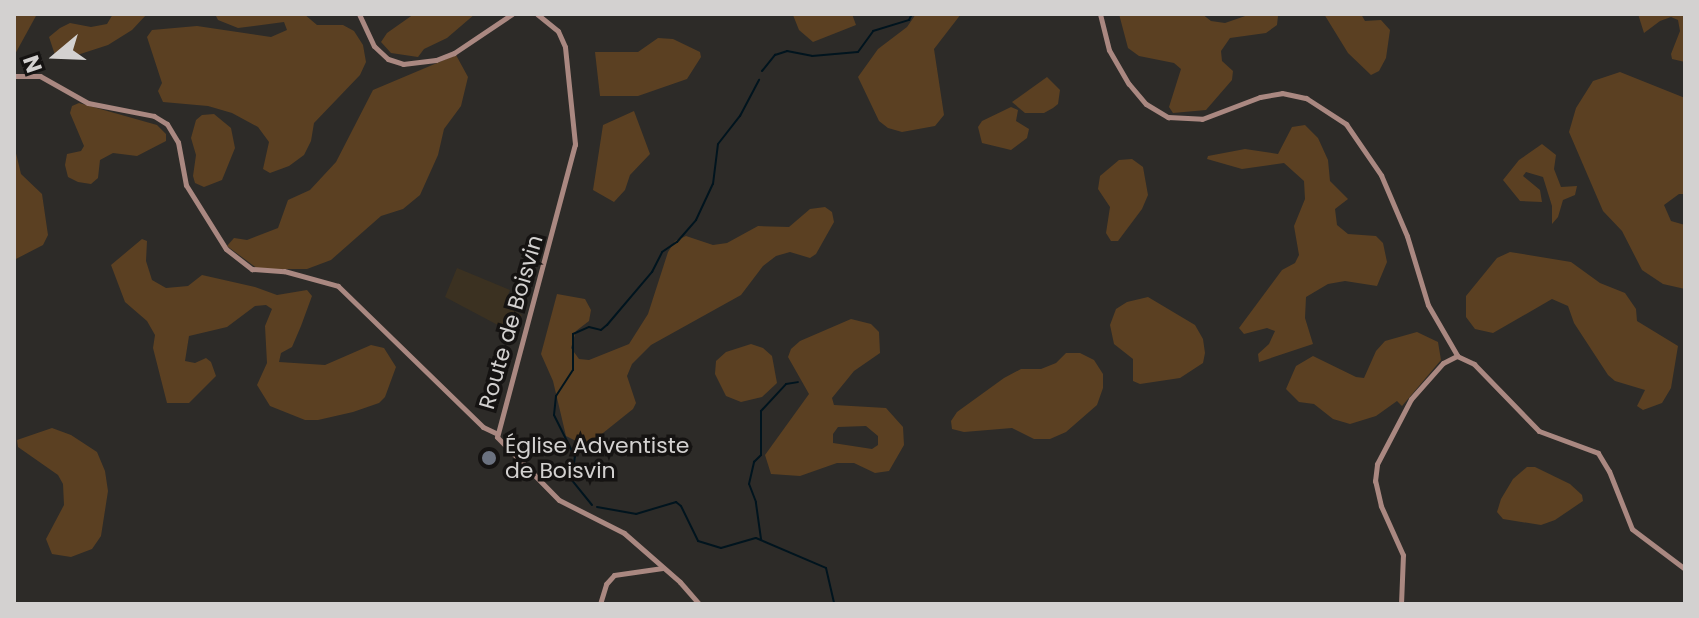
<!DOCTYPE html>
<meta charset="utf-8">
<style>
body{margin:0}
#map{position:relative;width:1699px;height:618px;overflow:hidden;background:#2d2b28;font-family:Poppins,sans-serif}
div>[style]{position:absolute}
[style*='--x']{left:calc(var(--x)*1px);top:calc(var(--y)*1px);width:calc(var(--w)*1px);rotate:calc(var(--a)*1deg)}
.education>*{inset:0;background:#3b3121}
.green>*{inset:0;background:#5b4022}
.stream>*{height:2px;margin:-1px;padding:0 1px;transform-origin:1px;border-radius:1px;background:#00141e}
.secondary>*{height:5px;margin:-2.5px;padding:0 2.5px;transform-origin:2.5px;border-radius:2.5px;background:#aa8881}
.dots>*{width:22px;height:22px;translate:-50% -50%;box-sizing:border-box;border:4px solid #151312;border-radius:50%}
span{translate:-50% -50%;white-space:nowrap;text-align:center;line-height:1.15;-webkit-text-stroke:7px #151312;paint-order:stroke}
.street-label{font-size:22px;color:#d3d1d0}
.poi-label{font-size:22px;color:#d3d1d0}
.left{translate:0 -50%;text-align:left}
.frame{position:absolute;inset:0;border:16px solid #d3d1d0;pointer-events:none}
.north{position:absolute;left:16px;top:16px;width:80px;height:80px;-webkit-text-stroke:6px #151312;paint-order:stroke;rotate:251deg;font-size:22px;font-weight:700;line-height:32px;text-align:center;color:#d3d1d0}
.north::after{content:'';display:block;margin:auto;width:28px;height:36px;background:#d3d1d0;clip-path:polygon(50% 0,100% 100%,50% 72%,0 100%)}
</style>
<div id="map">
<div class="education">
<div style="clip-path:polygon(457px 268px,510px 290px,504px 305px,522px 315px,513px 333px,445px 297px)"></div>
</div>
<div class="green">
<div style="clip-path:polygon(14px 14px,37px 14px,14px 56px)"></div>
<div style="clip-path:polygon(113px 14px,147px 14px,132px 30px,108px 45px,68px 58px,55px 55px,49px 37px,60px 28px,70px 23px,91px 27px,107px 24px)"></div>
<div style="clip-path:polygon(215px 14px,304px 14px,317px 25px,343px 25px,354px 31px,363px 45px,366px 62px,360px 75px,314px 123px,311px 141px,304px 155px,289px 166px,270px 173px,263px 169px,269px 142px,258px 127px,232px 113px,208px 106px,163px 102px,158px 91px,162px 83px,147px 37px,152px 30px,197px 26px,271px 37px,287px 30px,284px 22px,238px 28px,218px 20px)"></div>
<div style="clip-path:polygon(414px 14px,475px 14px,447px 38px,424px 49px,418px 57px,391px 53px,381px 42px,387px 33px)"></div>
<div style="clip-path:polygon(852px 14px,856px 25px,813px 42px,799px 30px,793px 15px)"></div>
<div style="clip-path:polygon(916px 14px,961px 14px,934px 49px,944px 115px,935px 126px,902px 132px,888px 128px,879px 121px,858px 77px,878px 49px,907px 27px)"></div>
<div style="clip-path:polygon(1119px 14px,1202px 14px,1211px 21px,1225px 23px,1251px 14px,1278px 16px,1277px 25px,1266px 33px,1230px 38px,1221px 51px,1222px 61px,1233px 71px,1232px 80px,1206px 110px,1173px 113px,1169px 107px,1181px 69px,1174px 63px,1139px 56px,1128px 48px)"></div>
<div style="clip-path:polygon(1324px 14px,1361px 14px,1365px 21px,1381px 20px,1390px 30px,1386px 58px,1379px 71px,1371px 75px,1348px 53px)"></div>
<div style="clip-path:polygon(1638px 14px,1685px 14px,1685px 62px,1672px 59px,1671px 54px,1680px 31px,1678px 20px,1671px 17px,1660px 21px,1644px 33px)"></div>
<div style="clip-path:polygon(658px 38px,673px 39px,700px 52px,701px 57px,687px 79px,638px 96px,600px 96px,595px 52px,638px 52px)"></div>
<div style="clip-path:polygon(456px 55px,468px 77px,461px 106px,444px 129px,438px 155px,420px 195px,403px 209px,381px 216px,331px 260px,307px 269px,258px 269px,227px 246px,234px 238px,247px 240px,278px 228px,288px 200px,310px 190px,336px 162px,373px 90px)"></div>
<div style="clip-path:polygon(1620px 72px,1685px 98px,1685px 194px,1679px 194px,1664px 205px,1671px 221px,1685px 225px,1685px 289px,1663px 284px,1642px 270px,1622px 231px,1603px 211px,1569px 132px,1576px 108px,1593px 81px)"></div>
<div style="clip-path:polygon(1047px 77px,1060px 90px,1058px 104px,1053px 108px,1044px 113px,1025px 113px,1012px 102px)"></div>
<div style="clip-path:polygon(79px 103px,157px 125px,166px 134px,166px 141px,137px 156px,113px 153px,100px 160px,98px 178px,91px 184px,78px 182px,68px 177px,65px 165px,67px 154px,81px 151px,84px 146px,70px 113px,72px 106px)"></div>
<div style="clip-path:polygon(1011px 107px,1018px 110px,1016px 121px,1029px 129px,1027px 138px,1011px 150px,982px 143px,978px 127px,982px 121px)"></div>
<div style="clip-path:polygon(634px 111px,650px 154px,630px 175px,625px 190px,614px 202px,593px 190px,603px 125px)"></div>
<div style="clip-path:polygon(214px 114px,231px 128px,235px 148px,222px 180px,204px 187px,195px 183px,193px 176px,196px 155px,191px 138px,196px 120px,202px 115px)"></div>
<div style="clip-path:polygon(1305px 125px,1318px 138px,1328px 160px,1330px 181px,1348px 199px,1335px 209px,1337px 225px,1348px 234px,1376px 236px,1383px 243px,1387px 262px,1377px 286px,1345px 281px,1328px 284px,1306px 297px,1305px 318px,1313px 344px,1259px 362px,1258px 354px,1269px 344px,1275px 331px,1267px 328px,1244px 334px,1239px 328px,1282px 270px,1295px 263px,1299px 255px,1294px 226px,1305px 199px,1304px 181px,1284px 163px,1242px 169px,1207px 159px,1208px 156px,1245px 149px,1278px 154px,1292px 127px)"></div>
<div style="clip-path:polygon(1542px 144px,1556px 155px,1554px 169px,1561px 187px,1577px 186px,1575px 195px,1563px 200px,1558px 217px,1552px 224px,1552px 206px,1543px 177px,1526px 172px,1523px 176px,1540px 190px,1542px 202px,1520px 201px,1503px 180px,1519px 160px)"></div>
<div style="clip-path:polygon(14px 145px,21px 174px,42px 194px,48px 235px,43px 245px,14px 260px)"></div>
<div style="clip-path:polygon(1132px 159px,1143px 167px,1148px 195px,1142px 209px,1118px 241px,1111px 241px,1106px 233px,1110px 207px,1098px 189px,1100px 176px,1119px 160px)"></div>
<div style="clip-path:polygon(825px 207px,832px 212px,834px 222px,816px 254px,810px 258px,790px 252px,776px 256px,763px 266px,741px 295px,651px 345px,632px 364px,627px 376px,636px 403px,633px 409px,598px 437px,582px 444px,566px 436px,553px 381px,541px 354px,557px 294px,585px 299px,591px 310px,589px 321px,576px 331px,571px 348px,579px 359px,589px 360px,629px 344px,648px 314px,668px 252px,675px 241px,686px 236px,713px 245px,727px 243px,758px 226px,789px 227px,810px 209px)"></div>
<div style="clip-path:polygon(142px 239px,147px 241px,146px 261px,152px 280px,166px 288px,188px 286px,202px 275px,255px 287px,277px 295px,307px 290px,312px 296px,301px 326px,292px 347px,281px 353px,279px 362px,325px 365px,371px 345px,384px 348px,396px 367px,385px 397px,379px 403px,353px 412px,318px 420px,305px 420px,270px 406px,257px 385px,267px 363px,265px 326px,272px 309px,266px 305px,255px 306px,227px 327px,189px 336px,185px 361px,195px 363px,206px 358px,211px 362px,216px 376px,189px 403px,167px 403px,153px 348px,155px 335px,147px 321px,125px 302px,111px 265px)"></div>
<div style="clip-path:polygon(1510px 252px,1571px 262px,1600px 283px,1625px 293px,1636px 309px,1637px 321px,1678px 346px,1671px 388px,1662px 403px,1643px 410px,1637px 406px,1645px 390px,1615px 381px,1608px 375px,1574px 323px,1568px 306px,1552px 299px,1493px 333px,1475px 329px,1466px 317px,1466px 296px,1497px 258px)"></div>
<div style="clip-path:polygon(1148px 297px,1195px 325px,1203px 339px,1205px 353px,1203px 363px,1180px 378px,1140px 384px,1133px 381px,1133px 359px,1114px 344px,1110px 325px,1116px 309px,1127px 302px)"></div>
<div style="clip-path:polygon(evenodd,851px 319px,871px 324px,879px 332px,880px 353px,854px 371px,832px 398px,834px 405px,886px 408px,903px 427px,904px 445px,889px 471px,875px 473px,854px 463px,837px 463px,800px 476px,771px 474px,765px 455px,809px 394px,788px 357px,791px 349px,800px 341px,851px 319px,866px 426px,878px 436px,878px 445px,872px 449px,833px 443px,833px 434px,838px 427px,866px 426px)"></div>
<div style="clip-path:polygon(1417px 332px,1438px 342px,1441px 360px,1402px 406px,1397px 401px,1376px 416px,1350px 424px,1333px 419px,1314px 404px,1299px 402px,1286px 389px,1296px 366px,1313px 356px,1356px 377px,1364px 378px,1376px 351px,1385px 341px)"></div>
<div style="clip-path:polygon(751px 344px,763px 348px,772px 356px,777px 383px,762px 397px,741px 402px,726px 396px,715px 374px,716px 361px,726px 352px)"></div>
<div style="clip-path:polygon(1066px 353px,1080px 353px,1094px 360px,1103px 374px,1103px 388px,1097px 405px,1066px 432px,1050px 439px,1034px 439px,1012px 428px,964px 432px,952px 429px,951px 421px,957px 412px,1004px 378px,1021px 369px,1041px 369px,1056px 363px)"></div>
<div style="clip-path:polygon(52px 428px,71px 435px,97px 452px,105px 471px,108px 491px,101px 536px,92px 549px,71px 557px,52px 554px,46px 539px,64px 505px,63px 484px,58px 475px,18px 447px,17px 440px)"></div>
<div style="clip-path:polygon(1527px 467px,1535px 467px,1570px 484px,1582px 495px,1583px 501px,1555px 520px,1541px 525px,1503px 519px,1497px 512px,1501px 499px,1513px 479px)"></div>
</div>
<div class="stream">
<div style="--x:762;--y:71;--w:21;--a:-51"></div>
<div style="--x:775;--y:55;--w:13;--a:-18"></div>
<div style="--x:787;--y:51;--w:25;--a:11"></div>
<div style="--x:812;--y:56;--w:46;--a:-5"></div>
<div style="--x:858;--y:52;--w:26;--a:-54"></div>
<div style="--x:873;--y:31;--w:38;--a:-17"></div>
<div style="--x:909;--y:20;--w:7;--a:-63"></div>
<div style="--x:592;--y:505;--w:32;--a:-129"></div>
<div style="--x:572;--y:480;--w:23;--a:-83"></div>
<div style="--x:575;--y:457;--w:47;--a:-116.6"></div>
<div style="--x:554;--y:415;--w:19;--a:-84"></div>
<div style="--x:556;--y:396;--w:31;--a:-57"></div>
<div style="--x:573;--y:370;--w:36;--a:-90"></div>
<div style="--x:573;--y:334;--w:17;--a:-24"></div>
<div style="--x:589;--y:327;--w:12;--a:14"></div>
<div style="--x:601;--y:330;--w:8;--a:-40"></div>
<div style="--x:607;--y:325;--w:70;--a:-49.7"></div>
<div style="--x:652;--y:272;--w:22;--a:-63"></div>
<div style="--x:662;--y:252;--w:18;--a:-34"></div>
<div style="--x:677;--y:242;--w:29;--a:-49"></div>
<div style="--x:696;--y:220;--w:40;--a:-65"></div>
<div style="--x:713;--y:184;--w:40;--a:-82.9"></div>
<div style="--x:718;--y:144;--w:36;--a:-52"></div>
<div style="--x:740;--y:116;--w:41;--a:-62.2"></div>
<div style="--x:597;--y:507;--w:40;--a:10"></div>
<div style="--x:636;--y:514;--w:42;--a:-16.7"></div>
<div style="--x:676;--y:502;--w:6;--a:39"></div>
<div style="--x:681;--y:506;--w:39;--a:64"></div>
<div style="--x:698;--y:541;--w:24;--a:17"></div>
<div style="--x:721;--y:548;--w:36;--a:-16"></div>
<div style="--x:756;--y:538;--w:76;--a:23.2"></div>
<div style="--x:826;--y:568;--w:37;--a:77"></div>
<div style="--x:761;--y:539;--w:37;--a:-98"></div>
<div style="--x:756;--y:502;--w:19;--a:-111"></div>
<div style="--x:749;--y:484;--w:23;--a:-77"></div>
<div style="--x:754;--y:462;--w:10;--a:-45"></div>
<div style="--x:761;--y:455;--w:44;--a:-90"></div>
<div style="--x:761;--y:411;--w:37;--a:-47"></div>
<div style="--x:786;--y:384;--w:12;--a:-9"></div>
</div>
<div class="secondary">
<div style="--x:359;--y:14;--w:35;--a:65"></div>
<div style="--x:374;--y:46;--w:19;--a:43"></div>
<div style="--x:388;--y:59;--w:16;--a:18"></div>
<div style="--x:403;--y:64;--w:33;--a:-7"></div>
<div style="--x:436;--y:60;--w:19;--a:-21"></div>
<div style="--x:454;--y:53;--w:70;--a:-33.9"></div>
<div style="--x:537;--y:14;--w:27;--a:39"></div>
<div style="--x:558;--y:31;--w:17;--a:66"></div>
<div style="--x:565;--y:47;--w:98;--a:84.1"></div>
<div style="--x:575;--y:144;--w:303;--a:104.9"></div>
<div style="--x:497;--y:437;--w:88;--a:45.5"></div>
<div style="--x:559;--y:500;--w:73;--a:26.9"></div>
<div style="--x:624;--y:533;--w:74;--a:41.2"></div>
<div style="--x:680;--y:582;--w:29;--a:49"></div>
<div style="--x:1100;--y:14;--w:37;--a:76"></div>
<div style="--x:1109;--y:50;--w:39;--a:60"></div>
<div style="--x:1129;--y:84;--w:26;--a:50"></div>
<div style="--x:1146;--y:104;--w:26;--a:31"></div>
<div style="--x:1168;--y:117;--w:34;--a:3"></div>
<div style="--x:1202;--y:119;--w:62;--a:-20.8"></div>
<div style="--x:1260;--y:97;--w:22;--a:-10"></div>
<div style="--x:1282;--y:93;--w:25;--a:12"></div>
<div style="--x:1306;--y:98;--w:48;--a:33"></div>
<div style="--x:1346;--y:124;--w:62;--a:55.5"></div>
<div style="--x:1381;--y:175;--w:66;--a:66.9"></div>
<div style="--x:1407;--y:236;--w:72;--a:73.1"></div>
<div style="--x:1428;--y:305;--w:58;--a:59.9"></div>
<div style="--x:14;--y:76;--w:26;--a:0"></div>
<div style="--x:40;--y:76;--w:55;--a:29.4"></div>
<div style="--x:88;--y:103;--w:67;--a:11.1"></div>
<div style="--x:154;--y:116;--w:15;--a:32"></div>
<div style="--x:167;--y:124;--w:21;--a:59"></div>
<div style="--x:178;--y:142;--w:44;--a:79.5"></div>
<div style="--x:186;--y:185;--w:75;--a:58"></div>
<div style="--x:226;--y:249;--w:33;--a:38"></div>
<div style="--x:252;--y:269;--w:32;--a:4"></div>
<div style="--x:284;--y:271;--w:56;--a:15.5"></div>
<div style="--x:338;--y:286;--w:202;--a:44.2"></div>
<div style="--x:483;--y:427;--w:14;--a:25"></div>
<div style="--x:600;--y:604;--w:21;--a:-73"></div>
<div style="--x:606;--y:584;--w:12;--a:-48"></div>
<div style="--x:614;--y:575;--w:49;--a:-8.1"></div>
<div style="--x:1401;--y:604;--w:49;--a:-87.7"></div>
<div style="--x:1403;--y:555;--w:54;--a:-114.2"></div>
<div style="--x:1381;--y:506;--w:26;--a:-103"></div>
<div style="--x:1375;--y:481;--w:17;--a:-83"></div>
<div style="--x:1377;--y:464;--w:73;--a:-62.4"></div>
<div style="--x:1411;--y:399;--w:48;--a:-48.4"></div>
<div style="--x:1443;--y:363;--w:16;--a:-27"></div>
<div style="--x:1457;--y:356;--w:19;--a:25"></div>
<div style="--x:1474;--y:364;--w:93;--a:45.9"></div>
<div style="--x:1539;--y:431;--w:63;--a:20.4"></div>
<div style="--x:1598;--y:453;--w:21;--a:59"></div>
<div style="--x:1609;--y:471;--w:62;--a:68.4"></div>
<div style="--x:1632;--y:529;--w:66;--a:37"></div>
</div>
<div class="dots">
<div style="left:489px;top:458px;background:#6b7280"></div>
</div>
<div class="street-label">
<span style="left:511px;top:322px;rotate:-74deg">Route de Boisvin</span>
</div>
<div class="poi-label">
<span class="left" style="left:505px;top:458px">Église Adventiste<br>de Boisvin</span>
</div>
<div class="frame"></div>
<div class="north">N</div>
</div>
